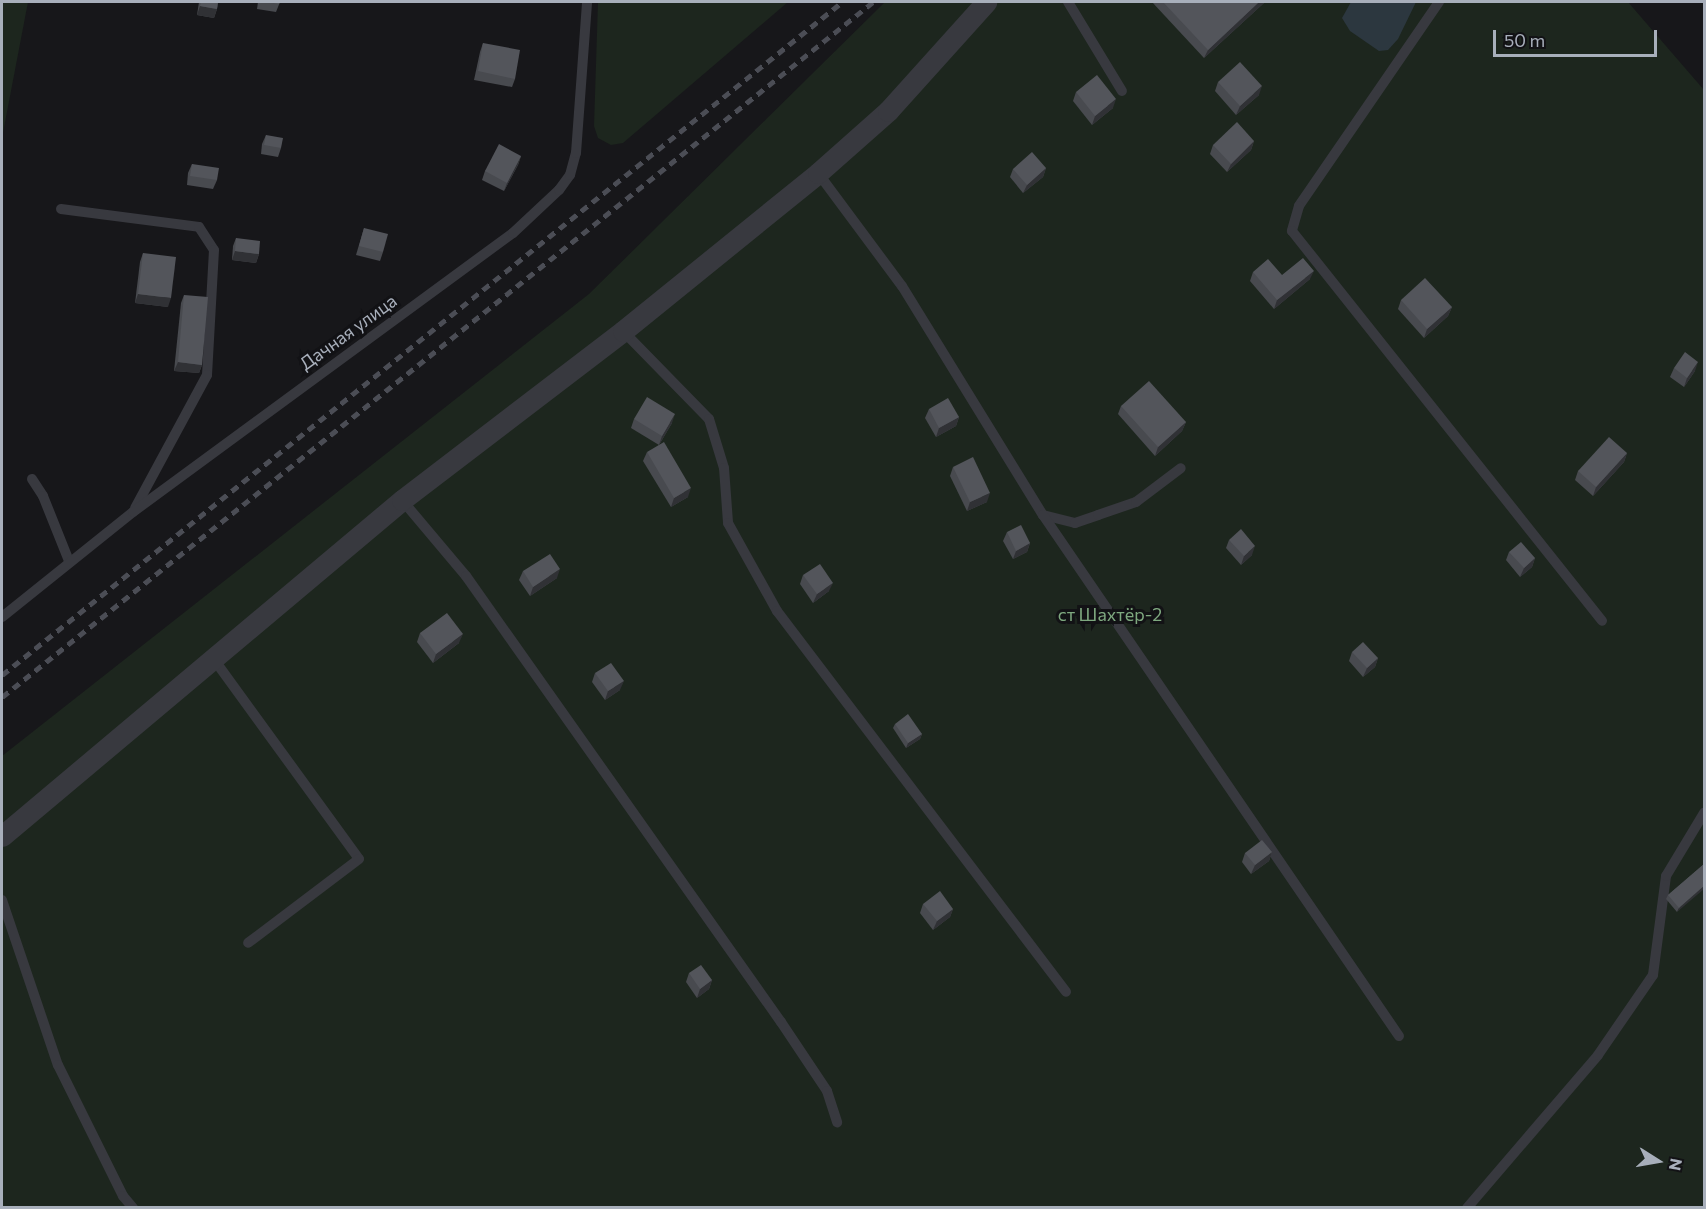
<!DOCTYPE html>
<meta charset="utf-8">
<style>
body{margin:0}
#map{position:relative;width:1706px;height:1209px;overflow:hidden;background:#17171a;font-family:Commissioner,sans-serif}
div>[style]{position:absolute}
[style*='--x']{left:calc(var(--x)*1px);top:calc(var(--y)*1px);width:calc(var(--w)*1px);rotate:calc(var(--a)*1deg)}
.green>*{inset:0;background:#1d261e}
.water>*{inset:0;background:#2c373f}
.lane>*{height:10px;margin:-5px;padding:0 5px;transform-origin:5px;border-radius:5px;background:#38393f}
.street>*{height:21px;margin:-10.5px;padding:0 10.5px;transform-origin:10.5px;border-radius:10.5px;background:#38393f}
.rail>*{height:4.5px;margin-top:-2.25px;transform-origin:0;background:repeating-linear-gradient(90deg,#4b4d55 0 8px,transparent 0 14px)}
.wall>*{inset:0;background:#484a4f}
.shaded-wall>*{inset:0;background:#303135}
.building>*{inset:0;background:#53555b}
span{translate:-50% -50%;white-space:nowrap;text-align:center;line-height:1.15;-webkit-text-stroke:6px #121215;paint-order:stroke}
.street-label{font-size:18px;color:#a8afbb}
.park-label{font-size:18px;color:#7ea87f}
.frame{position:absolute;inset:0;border:3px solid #a8afbb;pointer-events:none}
.north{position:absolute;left:1628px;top:1131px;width:60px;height:60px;-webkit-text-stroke:4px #121215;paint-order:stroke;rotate:101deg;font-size:16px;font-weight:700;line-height:24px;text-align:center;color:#a8afbb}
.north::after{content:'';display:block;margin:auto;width:21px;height:27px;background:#a8afbb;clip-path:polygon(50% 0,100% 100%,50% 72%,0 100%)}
.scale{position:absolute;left:1493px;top:30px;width:164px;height:27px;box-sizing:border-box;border:3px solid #a8afbb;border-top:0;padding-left:8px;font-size:18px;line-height:21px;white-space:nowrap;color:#a8afbb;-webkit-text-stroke:4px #121215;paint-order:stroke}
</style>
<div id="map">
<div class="green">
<div style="clip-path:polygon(2px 2px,28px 2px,2px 138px)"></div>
<div style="clip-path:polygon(598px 2px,788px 2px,623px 143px,611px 145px,598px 138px,594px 126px)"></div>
<div style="clip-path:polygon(885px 2px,1628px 2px,1704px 90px,1704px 1207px,2px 1207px,2px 756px,589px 294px)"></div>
</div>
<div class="water">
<div style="clip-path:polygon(1351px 2px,1416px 2px,1398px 39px,1388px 50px,1379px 51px,1350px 31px,1342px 18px)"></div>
</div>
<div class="lane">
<div style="--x:1068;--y:2;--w:104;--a:58.8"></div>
<div style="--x:1439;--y:2;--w:247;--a:124.5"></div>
<div style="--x:1299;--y:206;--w:26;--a:106"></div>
<div style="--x:1292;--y:231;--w:498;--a:51.5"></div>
<div style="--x:818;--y:173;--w:141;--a:53.4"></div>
<div style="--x:902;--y:286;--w:269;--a:58.4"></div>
<div style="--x:1043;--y:515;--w:33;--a:14"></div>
<div style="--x:1075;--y:523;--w:24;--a:-19"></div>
<div style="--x:1098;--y:515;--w:40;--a:-18.9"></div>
<div style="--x:1136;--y:502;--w:56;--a:-37.1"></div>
<div style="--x:61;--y:209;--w:139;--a:7.4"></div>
<div style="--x:199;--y:227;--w:27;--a:57"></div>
<div style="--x:214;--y:250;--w:125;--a:93.2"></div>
<div style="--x:207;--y:375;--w:151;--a:118.4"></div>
<div style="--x:623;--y:331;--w:123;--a:45.7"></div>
<div style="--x:709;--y:419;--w:51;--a:73"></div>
<div style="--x:724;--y:468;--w:55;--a:85.8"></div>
<div style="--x:728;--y:523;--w:101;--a:60.9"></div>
<div style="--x:777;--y:611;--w:478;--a:52.8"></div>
<div style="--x:32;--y:479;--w:20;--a:57"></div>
<div style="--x:43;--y:496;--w:70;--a:68.2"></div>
<div style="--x:402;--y:500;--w:99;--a:49.9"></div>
<div style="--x:466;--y:576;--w:546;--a:54.77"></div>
<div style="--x:781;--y:1022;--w:83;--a:56.3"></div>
<div style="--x:827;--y:1091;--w:33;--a:72"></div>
<div style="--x:1043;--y:515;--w:631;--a:55.66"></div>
<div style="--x:2;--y:617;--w:168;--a:-38.7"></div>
<div style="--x:133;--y:512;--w:471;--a:-36.3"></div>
<div style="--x:513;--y:233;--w:63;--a:-43.1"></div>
<div style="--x:559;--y:190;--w:19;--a:-54"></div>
<div style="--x:570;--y:175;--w:23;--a:-75"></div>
<div style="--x:576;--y:153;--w:151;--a:-85.8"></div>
<div style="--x:213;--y:658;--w:248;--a:54"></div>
<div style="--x:359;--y:859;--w:139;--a:142.9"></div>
<div style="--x:2;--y:900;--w:174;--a:71.3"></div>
<div style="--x:58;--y:1065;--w:146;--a:63.6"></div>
<div style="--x:123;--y:1196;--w:16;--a:50"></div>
<div style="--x:1467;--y:1208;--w:201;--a:-49.4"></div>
<div style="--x:1598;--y:1055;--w:97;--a:-55.5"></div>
<div style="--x:1653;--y:975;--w:100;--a:-82.5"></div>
<div style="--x:1666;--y:876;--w:74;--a:-58.9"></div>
</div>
<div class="street">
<div style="--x:2;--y:836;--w:522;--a:-40.03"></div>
<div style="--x:402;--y:500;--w:278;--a:-37.4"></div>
<div style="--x:623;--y:331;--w:251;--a:-39"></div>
<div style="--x:818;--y:173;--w:94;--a:-41.5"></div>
<div style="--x:888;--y:111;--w:147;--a:-48"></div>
</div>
<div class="rail">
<div style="--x:2;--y:675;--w:1076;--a:-38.7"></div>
<div style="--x:2;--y:697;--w:1114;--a:-38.59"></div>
</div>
<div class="wall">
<div style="clip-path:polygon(199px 2px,218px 2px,217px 9px,214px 18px,197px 15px)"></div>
<div style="clip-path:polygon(258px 2px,280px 2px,276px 12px,257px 9px)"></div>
<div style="clip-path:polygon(1152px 2px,1265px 2px,1204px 58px)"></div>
<div style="clip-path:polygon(483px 43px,515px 79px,512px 87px,474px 80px,480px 52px)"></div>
<div style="clip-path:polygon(1218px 82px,1259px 95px,1236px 115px,1215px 91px)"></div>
<div style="clip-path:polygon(1076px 92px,1113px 108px,1092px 125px,1073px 101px)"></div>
<div style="clip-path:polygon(266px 135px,281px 148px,278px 157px,261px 154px,262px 144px)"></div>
<div style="clip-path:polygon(1254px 141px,1251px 150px,1227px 172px,1210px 154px,1213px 145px)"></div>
<div style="clip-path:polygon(521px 156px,518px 165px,504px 191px,482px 180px,485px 171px)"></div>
<div style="clip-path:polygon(192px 164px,217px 180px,213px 189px,187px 185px,188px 173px)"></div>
<div style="clip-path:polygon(1046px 168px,1043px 177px,1023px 193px,1010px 177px,1013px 169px)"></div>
<div style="clip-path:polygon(364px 228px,383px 252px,380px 261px,356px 255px)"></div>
<div style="clip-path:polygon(236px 238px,259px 254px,256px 263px,232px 260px,233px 246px)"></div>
<div style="clip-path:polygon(143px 253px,168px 307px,135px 303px,140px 262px)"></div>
<div style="clip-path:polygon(1253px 272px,1282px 275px,1310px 279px,1274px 309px,1250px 281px)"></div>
<div style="clip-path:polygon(184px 295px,202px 365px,199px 373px,174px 371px,181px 303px)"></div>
<div style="clip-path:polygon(1401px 300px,1452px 307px,1448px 316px,1424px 338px,1398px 309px)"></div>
<div style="clip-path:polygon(1674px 368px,1695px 371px,1684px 387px,1670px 377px)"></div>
<div style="clip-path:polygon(1121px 406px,1186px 422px,1182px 431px,1155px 456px,1118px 414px)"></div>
<div style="clip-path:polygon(929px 409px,959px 417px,956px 426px,936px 437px,925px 418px)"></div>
<div style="clip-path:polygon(634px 419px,672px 423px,659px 445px,631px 428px)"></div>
<div style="clip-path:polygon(647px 452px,688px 497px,671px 507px,643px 461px)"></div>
<div style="clip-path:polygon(1627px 453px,1624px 462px,1593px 496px,1575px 480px,1578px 471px)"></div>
<div style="clip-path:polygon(953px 467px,987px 502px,967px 511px,950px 476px)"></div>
<div style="clip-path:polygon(1007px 532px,1030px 543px,1027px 552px,1013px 559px,1003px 541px)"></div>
<div style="clip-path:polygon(1229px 540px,1252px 555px,1241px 565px,1226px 548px)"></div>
<div style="clip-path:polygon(1509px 552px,1535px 558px,1532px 567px,1520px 577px,1506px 560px)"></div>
<div style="clip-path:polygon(523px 571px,557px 578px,530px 596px,519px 580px)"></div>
<div style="clip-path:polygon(803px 575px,829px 591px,813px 603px,800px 584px)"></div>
<div style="clip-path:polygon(420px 633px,459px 643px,433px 663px,417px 642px)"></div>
<div style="clip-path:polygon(1352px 652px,1378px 658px,1375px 667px,1363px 677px,1349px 661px)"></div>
<div style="clip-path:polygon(595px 673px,620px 690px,605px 700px,592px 682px)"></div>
<div style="clip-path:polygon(895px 724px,922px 734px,920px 739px,906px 748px,893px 728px)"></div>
<div style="clip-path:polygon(1272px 852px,1269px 861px,1251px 874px,1242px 862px,1245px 853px)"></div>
<div style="clip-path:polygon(1704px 864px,1677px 912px,1666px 899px,1668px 895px)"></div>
<div style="clip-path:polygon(923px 904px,953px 909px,950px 917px,933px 930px,920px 913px)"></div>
<div style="clip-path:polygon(689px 973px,712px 980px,709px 989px,697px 998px,686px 982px)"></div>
</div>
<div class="shaded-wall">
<div style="clip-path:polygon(1259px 2px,1265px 2px,1204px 58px,1208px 50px)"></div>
<div style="clip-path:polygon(200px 6px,217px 9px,214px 18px,197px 15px)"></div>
<div style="clip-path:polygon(1262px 86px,1259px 95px,1236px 115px,1240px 106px)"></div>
<div style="clip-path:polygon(1116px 99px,1113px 108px,1092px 125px,1095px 116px)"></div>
<div style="clip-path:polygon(1254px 141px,1251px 150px,1227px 172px,1231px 164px)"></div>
<div style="clip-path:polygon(521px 156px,518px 165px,504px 191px,507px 183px)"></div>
<div style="clip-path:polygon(1046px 168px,1043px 177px,1023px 193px,1027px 185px)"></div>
<div style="clip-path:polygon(235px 251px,259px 254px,256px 263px,232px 260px)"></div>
<div style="clip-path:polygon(1314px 271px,1310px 279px,1274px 309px,1277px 300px)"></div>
<div style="clip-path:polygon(138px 294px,171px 298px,168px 307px,135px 303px)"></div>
<div style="clip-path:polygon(1452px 307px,1448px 316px,1424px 338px,1427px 329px)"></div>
<div style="clip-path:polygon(178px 362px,202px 365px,199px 373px,174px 371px)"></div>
<div style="clip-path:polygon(1698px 362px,1695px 371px,1684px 387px,1687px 378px)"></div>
<div style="clip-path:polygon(675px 414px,672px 423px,659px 445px,662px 436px)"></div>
<div style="clip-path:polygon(959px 417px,956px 426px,936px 437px,939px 428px)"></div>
<div style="clip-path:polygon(1186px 422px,1182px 431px,1155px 456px,1158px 447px)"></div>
<div style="clip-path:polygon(1627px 453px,1624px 462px,1593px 496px,1596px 487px)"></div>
<div style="clip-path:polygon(691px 488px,688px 497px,671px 507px,674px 498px)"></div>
<div style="clip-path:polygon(990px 493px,987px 502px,967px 511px,970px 502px)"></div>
<div style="clip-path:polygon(1030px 543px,1027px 552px,1013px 559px,1016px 551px)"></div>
<div style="clip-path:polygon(1255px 546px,1252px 555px,1241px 565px,1244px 556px)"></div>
<div style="clip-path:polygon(1535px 558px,1532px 567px,1520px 577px,1524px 568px)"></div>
<div style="clip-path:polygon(560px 569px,557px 578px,530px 596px,533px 587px)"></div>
<div style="clip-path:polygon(833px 583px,829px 591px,813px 603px,817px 594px)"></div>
<div style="clip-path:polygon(463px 634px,459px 643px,433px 663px,436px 654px)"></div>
<div style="clip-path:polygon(1378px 658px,1375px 667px,1363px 677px,1367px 668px)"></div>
<div style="clip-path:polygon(624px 681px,620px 690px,605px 700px,608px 691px)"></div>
<div style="clip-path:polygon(922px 734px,920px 739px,906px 748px,908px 743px)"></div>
<div style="clip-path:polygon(1272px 852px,1269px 861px,1251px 874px,1255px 865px)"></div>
<div style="clip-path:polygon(1704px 886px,1704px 889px,1677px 912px,1679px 908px)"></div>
<div style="clip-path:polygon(953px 909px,950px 917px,933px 930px,937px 921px)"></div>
<div style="clip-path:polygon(712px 980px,709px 989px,697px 998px,700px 989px)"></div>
</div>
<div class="building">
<div style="clip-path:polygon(201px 2px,218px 2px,217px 9px,200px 6px)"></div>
<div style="clip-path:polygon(268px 2px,280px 2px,279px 4px)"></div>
<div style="clip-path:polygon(1163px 2px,1259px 2px,1208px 50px)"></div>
<div style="clip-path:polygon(483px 43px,520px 50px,515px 79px,478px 71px)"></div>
<div style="clip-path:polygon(1240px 62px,1262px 86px,1240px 106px,1218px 82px)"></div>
<div style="clip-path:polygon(1097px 75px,1116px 99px,1095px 116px,1076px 92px)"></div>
<div style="clip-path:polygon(1237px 122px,1254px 141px,1231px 164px,1213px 145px)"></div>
<div style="clip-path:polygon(266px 135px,283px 138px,281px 148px,264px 145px)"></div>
<div style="clip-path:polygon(499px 144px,521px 156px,507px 183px,485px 171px)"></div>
<div style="clip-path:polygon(1032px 152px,1046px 168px,1027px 185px,1013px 169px)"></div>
<div style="clip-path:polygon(192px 164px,219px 168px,217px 180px,190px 176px)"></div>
<div style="clip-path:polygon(364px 228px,388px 234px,383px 252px,359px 246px)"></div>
<div style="clip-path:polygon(236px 238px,260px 241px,259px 254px,235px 251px)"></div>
<div style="clip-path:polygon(143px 253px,176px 257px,171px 298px,138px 294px)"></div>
<div style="clip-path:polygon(1303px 258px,1314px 271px,1277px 300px,1253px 272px,1268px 259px,1282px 275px)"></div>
<div style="clip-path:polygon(1425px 278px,1452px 307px,1427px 329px,1401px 300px)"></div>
<div style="clip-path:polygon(184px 295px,208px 297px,202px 365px,178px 362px)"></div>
<div style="clip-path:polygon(1685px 352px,1698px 362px,1687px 378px,1674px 368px)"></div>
<div style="clip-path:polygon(1149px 381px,1186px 422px,1158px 447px,1121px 406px)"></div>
<div style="clip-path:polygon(647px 397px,675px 414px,662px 436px,634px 419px)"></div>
<div style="clip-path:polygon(948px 398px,959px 417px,939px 428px,929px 409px)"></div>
<div style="clip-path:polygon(1609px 437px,1627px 453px,1596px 487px,1578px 471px)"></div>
<div style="clip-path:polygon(664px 442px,691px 488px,674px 498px,647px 452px)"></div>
<div style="clip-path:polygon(973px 457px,990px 493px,970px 502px,953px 467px)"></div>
<div style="clip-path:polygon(1021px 525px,1030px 543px,1016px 551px,1007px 532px)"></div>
<div style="clip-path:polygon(1241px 529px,1255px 546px,1244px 556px,1229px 540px)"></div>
<div style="clip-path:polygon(1521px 542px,1535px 558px,1524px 568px,1509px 552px)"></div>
<div style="clip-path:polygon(550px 554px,560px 569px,533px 587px,523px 571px)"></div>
<div style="clip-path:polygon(820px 564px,833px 583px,817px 594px,803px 575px)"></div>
<div style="clip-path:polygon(447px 613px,463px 634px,436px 654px,420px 633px)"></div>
<div style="clip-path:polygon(1363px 642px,1378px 658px,1367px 668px,1352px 652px)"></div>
<div style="clip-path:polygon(611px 663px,624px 681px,608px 691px,595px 673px)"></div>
<div style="clip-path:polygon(908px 714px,922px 734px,908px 743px,895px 724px)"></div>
<div style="clip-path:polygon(1262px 840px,1272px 852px,1255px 865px,1245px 853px)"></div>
<div style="clip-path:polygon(1704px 864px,1704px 886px,1679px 908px,1668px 895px)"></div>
<div style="clip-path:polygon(940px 891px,953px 909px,937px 921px,923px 904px)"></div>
<div style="clip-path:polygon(701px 965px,712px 980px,700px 989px,689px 973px)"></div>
</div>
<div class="street-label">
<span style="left:348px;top:332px;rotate:-36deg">Дачная улица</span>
</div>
<div class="park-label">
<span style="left:1110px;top:614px">ст Шахтёр-2</span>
</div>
<div class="frame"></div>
<div class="north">N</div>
<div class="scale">50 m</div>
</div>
